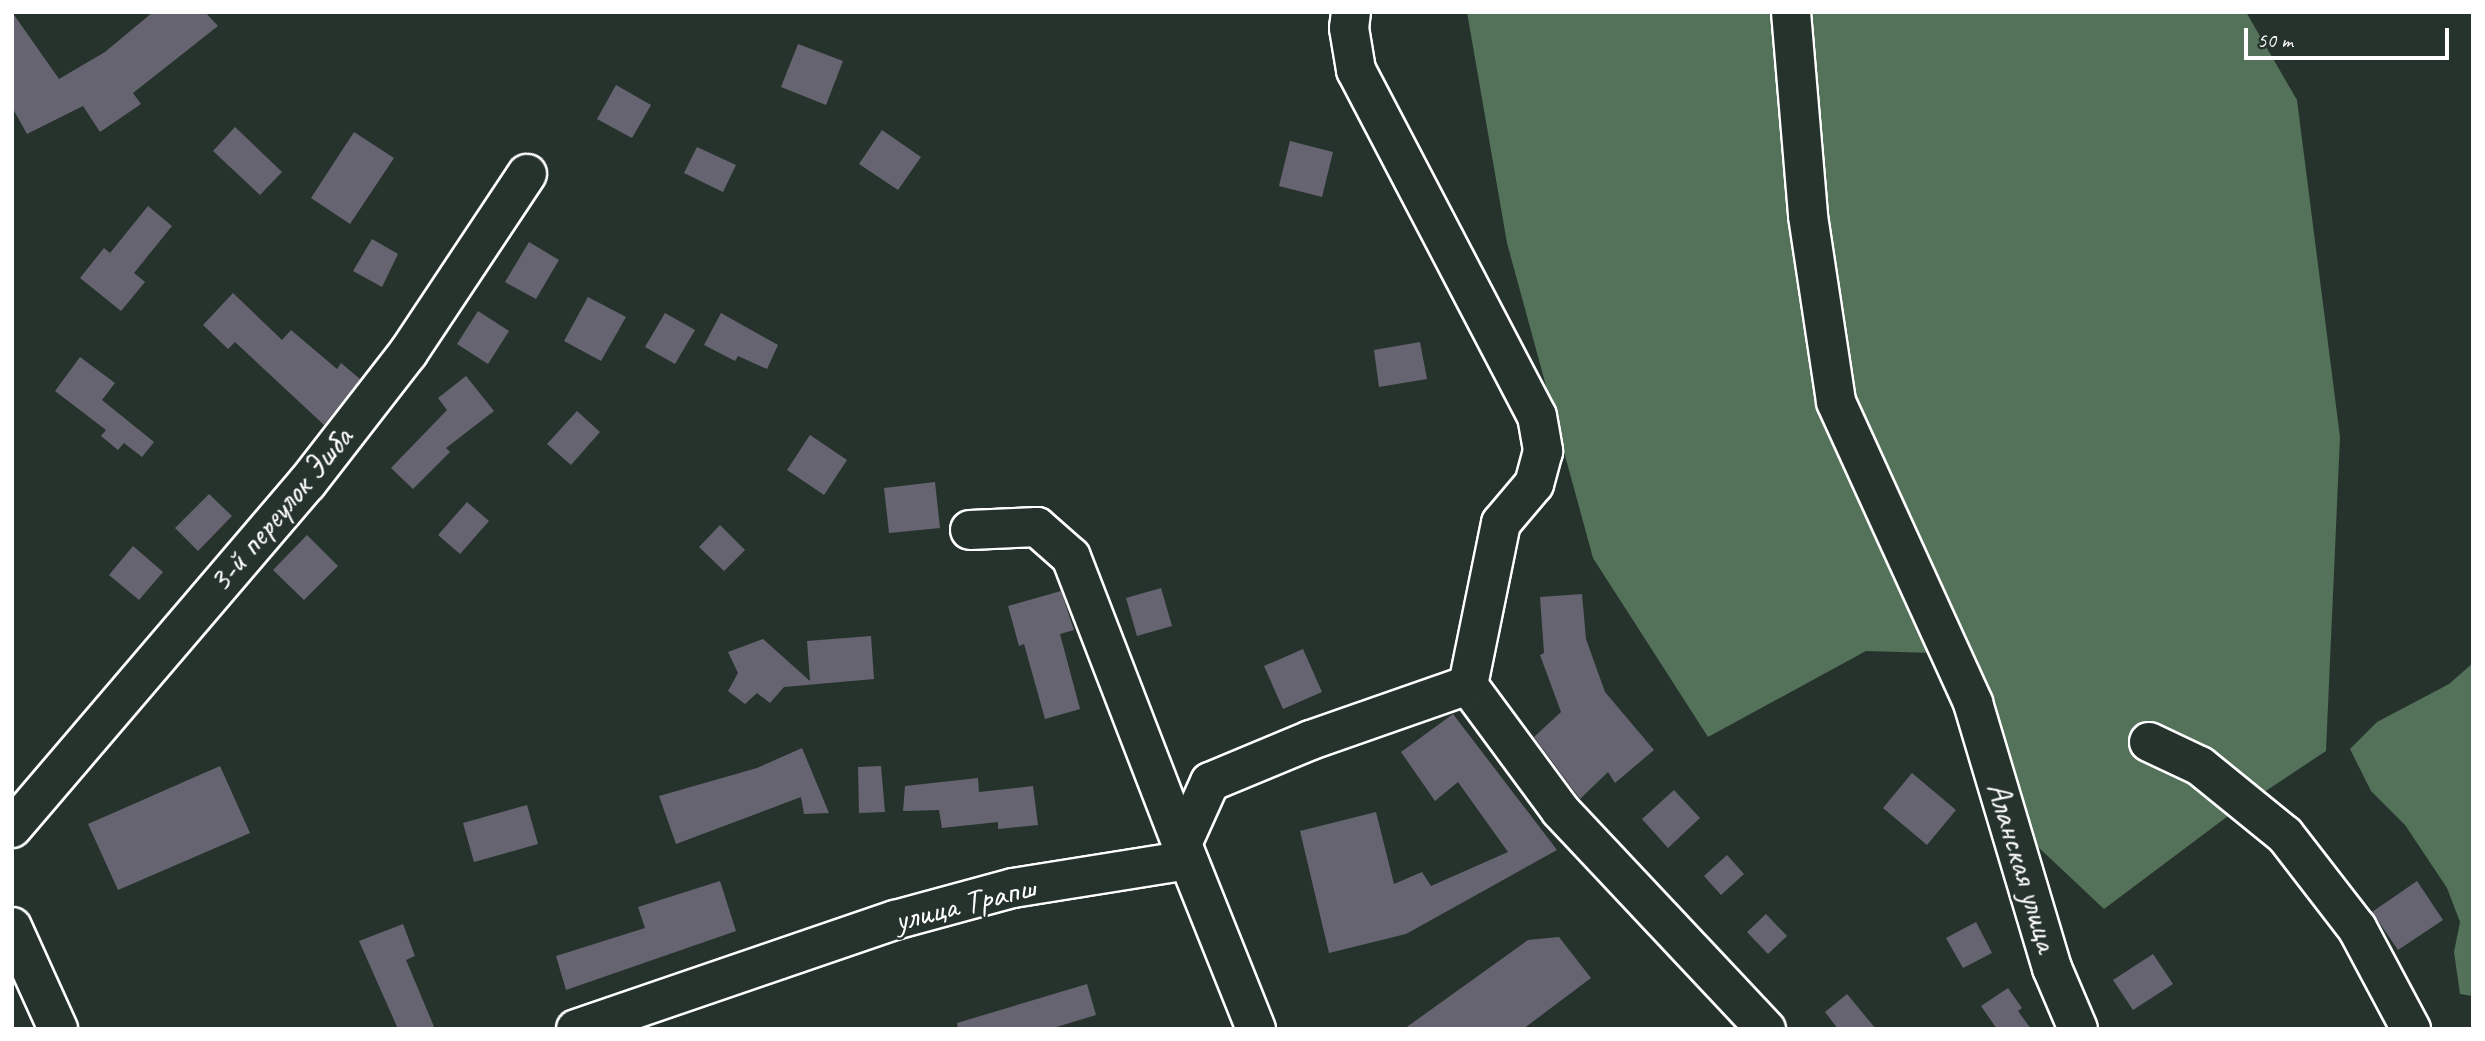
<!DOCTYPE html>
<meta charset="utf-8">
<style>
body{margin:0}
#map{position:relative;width:2485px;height:1041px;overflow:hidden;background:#26332d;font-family:Caveat,sans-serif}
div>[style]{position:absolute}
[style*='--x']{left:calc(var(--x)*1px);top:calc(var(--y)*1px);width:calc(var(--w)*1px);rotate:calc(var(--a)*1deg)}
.green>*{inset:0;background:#547159}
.building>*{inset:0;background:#666470}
.roads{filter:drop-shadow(2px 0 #fff) drop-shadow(-2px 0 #fff) drop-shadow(0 2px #fff) drop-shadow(0 -2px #fff)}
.minor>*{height:38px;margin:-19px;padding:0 19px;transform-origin:19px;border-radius:19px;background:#26332d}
.highway>*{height:38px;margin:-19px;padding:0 19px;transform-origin:19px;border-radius:19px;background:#26332d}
span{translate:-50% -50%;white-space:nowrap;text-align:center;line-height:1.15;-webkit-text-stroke:5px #26332d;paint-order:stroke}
.street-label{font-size:33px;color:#fff}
.frame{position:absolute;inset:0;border:14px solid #fff;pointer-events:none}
.scale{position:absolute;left:2244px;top:28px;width:205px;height:32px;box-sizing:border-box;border:4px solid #fff;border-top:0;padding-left:9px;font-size:21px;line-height:24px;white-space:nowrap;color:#fff;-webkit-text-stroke:5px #26332d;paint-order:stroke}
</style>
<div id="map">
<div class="green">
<div style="clip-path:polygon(1467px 12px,2246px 12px,2297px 100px,2340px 437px,2326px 751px,2228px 816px,2104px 909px,2037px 846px,1967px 654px,1866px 651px,1708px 737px,1593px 558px,1507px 243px)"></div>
<div style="clip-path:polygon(2473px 663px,2473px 996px,2460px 994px,2454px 952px,2460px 922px,2447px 888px,2405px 825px,2371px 791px,2350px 749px,2377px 722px,2449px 684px)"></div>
</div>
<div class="building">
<div style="clip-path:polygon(12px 12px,59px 79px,105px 52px,153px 12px,205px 12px,218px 26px,133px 93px,141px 104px,100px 132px,83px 106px,27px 134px,12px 107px)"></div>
<div style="clip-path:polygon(798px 44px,843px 61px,826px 105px,781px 87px)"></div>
<div style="clip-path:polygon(616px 85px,651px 105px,632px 138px,597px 119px)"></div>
<div style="clip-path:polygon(235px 127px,282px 172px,260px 195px,213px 151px)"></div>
<div style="clip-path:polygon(882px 130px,921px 157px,898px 190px,859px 164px)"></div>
<div style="clip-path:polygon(354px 132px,394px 158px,350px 224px,311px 198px)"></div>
<div style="clip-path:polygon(1290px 141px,1333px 152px,1322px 197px,1279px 186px)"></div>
<div style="clip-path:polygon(697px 147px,736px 165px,723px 192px,684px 173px)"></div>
<div style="clip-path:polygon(148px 206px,172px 226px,134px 273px,145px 282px,121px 311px,80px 278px,104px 248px,110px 253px)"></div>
<div style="clip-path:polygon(372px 239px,398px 254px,382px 287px,353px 271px)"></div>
<div style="clip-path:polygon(529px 242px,559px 260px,536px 299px,505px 282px)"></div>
<div style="clip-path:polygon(233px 293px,282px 340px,291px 330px,337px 369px,341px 363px,360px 379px,324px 425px,235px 342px,228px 349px,203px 325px)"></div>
<div style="clip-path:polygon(588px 297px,626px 317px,601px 361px,564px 341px)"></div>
<div style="clip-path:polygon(478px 311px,509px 331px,488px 364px,457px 344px)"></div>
<div style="clip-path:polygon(665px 313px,695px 330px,675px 364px,645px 347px)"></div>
<div style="clip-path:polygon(721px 313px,778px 345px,767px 369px,738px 356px,735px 361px,704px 345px)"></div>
<div style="clip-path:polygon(1420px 342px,1427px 379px,1379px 387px,1374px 350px)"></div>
<div style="clip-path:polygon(80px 357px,115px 383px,102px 400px,154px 442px,142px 457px,124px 443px,118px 450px,101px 436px,106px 430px,55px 391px)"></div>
<div style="clip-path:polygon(466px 376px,494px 411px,446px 448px,450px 452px,413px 489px,391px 468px,447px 410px,438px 398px)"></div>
<div style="clip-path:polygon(577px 411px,600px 432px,571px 465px,547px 444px)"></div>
<div style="clip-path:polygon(810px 435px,847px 460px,824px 495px,787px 470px)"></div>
<div style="clip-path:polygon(935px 482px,940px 528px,889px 533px,884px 488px)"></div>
<div style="clip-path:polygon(209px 494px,232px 516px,198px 551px,175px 528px)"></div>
<div style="clip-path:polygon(467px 502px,489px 521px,460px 554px,438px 535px)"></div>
<div style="clip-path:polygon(720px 525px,745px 550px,724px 571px,699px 547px)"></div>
<div style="clip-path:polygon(307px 535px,338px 566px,304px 600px,273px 570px)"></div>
<div style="clip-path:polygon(133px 546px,163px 572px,139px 600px,109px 575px)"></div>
<div style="clip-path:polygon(1161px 588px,1172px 626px,1137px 636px,1126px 598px)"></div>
<div style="clip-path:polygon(1061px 591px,1074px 630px,1060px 634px,1080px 709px,1045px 719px,1024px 644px,1019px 646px,1008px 606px)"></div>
<div style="clip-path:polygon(1582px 594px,1586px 639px,1605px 692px,1654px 750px,1615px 783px,1608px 772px,1580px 799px,1534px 737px,1561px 712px,1540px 655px,1544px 653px,1540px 597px)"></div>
<div style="clip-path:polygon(871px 636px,874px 679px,784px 687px,770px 703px,757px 693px,745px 704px,728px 691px,738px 673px,728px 652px,763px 639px,810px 681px,807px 641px)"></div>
<div style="clip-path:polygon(1303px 649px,1322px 692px,1283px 709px,1264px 666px)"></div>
<div style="clip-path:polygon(1453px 714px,1557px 850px,1406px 934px,1329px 953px,1300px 831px,1376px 812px,1394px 884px,1422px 872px,1431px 886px,1508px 852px,1458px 782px,1435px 801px,1401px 752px)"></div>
<div style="clip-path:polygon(802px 748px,829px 813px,804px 814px,801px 797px,676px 844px,659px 796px,757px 768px)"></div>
<div style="clip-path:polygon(220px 766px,250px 833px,118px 890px,88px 824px)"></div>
<div style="clip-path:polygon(881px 766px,885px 812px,859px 813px,858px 767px)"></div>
<div style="clip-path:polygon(1912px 773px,1956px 810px,1927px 845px,1883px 808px)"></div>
<div style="clip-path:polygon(978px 778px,979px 792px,1033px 786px,1038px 825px,998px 829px,998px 822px,942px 828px,939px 810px,903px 811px,905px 786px)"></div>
<div style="clip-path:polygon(1674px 790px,1700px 818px,1668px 848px,1642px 819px)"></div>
<div style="clip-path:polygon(527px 805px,538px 844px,474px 862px,463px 823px)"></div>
<div style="clip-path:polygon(1727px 855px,1744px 874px,1721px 895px,1704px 876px)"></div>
<div style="clip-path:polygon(720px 881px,736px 931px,566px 990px,556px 956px,645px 928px,638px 907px)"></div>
<div style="clip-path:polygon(2417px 881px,2443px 920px,2398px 950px,2372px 912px)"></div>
<div style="clip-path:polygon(1766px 914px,1787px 936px,1768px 954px,1747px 932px)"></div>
<div style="clip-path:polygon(1976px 922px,1992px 953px,1963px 968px,1946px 938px)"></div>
<div style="clip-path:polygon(403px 924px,415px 956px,406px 960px,435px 1029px,398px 1029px,359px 941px)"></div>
<div style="clip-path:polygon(1559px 937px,1591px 978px,1523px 1029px,1404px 1029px,1528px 940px)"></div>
<div style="clip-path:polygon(2153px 954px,2173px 984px,2133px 1010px,2113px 980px)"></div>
<div style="clip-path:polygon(1087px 984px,1096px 1015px,1050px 1029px,958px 1029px,957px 1023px)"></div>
<div style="clip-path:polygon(2008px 988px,2022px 1008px,2018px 1011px,2031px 1029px,1997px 1029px,1981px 1006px)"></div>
<div style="clip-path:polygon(1847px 994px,1876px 1029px,1838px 1029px,1825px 1012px)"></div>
</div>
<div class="roads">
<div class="minor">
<div style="--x:1351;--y:12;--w:16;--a:97"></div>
<div style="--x:1349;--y:28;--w:43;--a:80.5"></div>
<div style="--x:1356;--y:70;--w:390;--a:62.4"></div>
<div style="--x:1537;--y:416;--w:36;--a:80"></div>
<div style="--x:1543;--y:451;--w:34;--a:105"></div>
<div style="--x:1534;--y:484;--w:51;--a:130.2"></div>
<div style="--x:1501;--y:523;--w:165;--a:101.5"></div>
<div style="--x:1468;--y:685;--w:155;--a:53.6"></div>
<div style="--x:1560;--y:810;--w:301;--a:46.8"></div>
<div style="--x:1791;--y:12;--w:205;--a:85.2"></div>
<div style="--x:1808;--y:216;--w:188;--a:81.4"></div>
<div style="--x:1836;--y:402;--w:331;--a:65.5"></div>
<div style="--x:1973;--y:703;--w:277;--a:73.4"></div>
<div style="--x:2052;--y:968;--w:66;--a:66.9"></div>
<div style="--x:970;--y:530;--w:67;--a:-2.6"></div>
<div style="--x:1037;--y:527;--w:45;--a:41.4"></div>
<div style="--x:1071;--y:557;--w:308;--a:68.9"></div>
<div style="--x:2149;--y:742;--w:56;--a:25.2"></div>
<div style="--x:2200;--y:766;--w:109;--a:39.1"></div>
<div style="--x:2285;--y:835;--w:118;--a:52.3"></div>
<div style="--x:2357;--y:928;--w:115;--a:61.9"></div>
<div style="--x:12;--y:828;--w:454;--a:-49.5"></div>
<div style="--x:307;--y:483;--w:165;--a:-52.2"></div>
<div style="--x:408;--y:353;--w:215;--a:-56.4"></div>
<div style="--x:576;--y:1029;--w:337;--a:-18.9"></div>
<div style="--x:895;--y:920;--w:122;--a:-15.2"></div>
<div style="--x:1013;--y:888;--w:176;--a:-9.1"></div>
<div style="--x:1256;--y:1029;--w:199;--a:-111.8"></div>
<div style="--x:1182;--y:844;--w:68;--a:-65.7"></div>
<div style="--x:1210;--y:782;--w:109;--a:-22.6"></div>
<div style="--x:1311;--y:740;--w:166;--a:-19.3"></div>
</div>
<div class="highway">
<div style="--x:12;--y:927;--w:112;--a:65.7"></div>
</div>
</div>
<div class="street-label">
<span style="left:281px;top:510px;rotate:-50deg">3-й переулок Эшба</span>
<span style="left:2022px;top:867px;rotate:73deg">Аланская улица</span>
<span style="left:965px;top:904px;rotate:-14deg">улица Трапш</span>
</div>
<div class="frame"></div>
<div class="scale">50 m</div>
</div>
